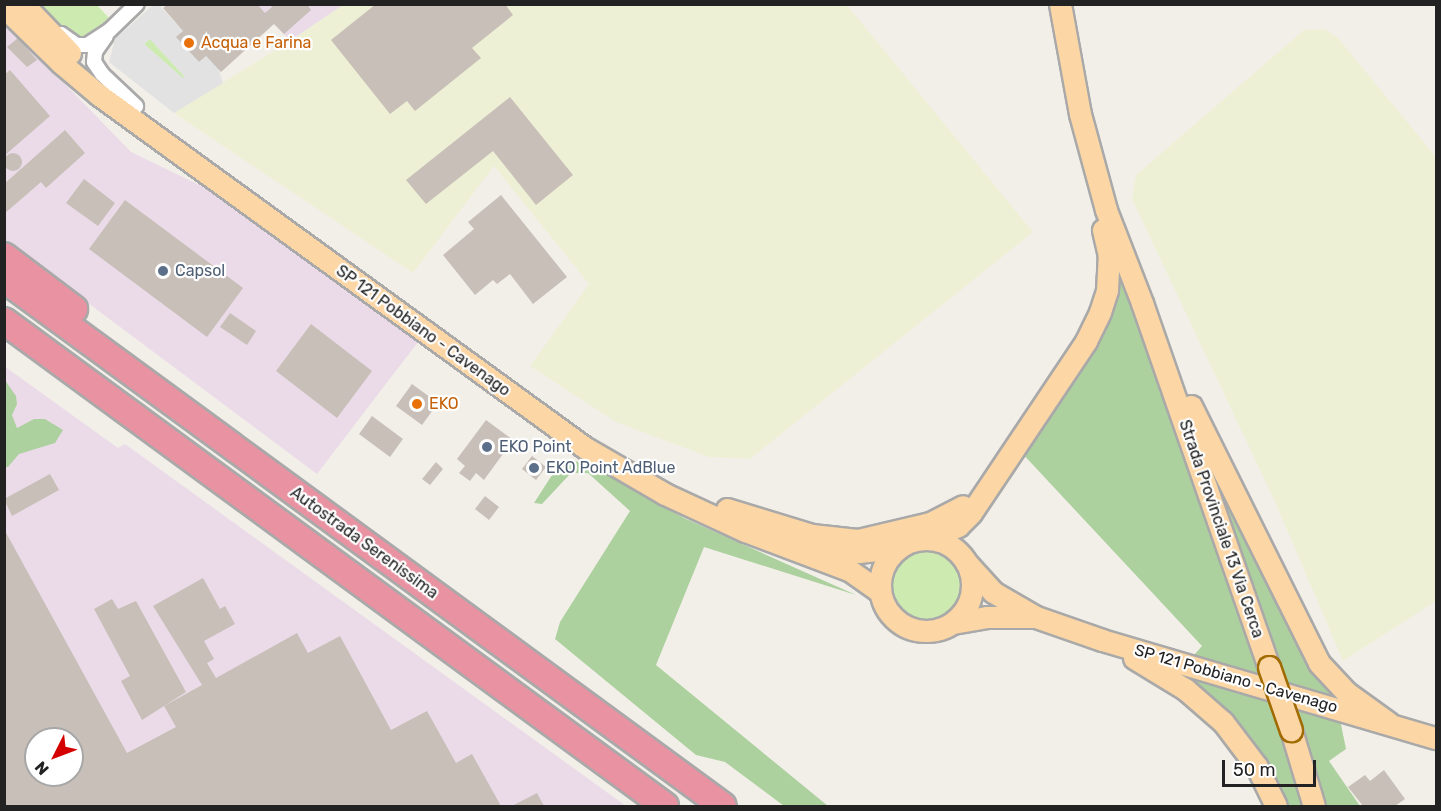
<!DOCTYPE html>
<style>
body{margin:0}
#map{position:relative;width:1441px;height:811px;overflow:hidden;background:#f2efe9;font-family:Rubik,sans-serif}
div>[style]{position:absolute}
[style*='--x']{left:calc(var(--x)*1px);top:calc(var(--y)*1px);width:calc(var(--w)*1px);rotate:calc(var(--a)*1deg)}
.industrial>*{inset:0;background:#ebdbe8}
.farmland>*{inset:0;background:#eef0d5}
.grass>*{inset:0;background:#cdebb0}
.round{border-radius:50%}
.forest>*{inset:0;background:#add19e}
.parking>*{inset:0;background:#e2e2e2}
.building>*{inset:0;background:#c7bfb8}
.roads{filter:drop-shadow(2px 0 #a9a9a9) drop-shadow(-2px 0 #a9a9a9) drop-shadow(0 2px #a9a9a9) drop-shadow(0 -2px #a9a9a9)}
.minor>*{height:14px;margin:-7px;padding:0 7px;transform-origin:7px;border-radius:7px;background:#fff}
.primary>*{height:21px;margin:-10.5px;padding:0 10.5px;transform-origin:10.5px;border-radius:10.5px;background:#fcd6a4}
.primary>.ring{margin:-10.5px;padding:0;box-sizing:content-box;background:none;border:21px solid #fcd6a4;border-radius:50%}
.motorway>*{height:26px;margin:-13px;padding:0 13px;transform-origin:13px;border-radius:13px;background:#e892a2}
.bridges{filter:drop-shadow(2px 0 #a06b00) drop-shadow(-2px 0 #a06b00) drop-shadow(0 2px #a06b00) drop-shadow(0 -2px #a06b00)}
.primary-bridge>*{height:21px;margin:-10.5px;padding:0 10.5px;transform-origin:10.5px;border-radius:10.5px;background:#fcd6a4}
.dots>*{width:16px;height:16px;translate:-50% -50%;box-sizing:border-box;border:3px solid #fff;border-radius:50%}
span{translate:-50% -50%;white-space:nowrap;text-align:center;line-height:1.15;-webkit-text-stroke:4.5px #fff;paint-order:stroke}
.food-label{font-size:16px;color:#c56008}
.left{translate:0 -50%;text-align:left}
.service-label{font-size:16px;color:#4e5e75}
.street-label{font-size:16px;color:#222}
.frame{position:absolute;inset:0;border:6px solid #222;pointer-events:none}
.north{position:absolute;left:24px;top:727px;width:60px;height:60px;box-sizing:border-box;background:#fff;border:2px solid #a7a7a7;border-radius:50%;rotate:228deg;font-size:16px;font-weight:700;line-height:24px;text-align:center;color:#222}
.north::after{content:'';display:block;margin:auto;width:21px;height:27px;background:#d40000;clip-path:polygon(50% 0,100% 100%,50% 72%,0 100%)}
.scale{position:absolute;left:1222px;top:760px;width:94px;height:27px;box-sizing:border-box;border:3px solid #222;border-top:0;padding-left:8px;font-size:18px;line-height:21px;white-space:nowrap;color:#222;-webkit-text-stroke:4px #fff;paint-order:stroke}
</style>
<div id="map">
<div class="industrial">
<div style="clip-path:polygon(257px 5px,343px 5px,290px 41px)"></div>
<div style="clip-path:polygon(4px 21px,131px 152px,224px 197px,418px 342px,317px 474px,5px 241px)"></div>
<div style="clip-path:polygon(evenodd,4px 366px,118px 448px,125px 444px,626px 806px,5px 806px,4px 366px,36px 739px,72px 739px,72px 775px,36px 775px,36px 739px)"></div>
</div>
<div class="farmland">
<div style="clip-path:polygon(343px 5px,847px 5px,1033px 232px,750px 459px,709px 457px,616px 422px,530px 366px,589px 284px,494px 166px,413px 273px,174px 113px,290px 41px)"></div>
<div style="clip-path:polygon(1325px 29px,1338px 38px,1436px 157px,1436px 601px,1343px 661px,1276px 504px,1132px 199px,1136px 175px,1304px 30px)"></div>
</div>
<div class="grass">
<div style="clip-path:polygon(41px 5px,97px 5px,109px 18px,86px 39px,70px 35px)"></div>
<div style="clip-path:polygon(150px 39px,185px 77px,183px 79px,144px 44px)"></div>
<div class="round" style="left:888px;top:549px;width:74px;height:74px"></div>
</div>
<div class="forest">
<div style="clip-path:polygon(1118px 264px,1335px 695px,1346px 749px,1329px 761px,1360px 806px,1282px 806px,1179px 678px,1179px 672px,1202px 646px,1020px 451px)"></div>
<div style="clip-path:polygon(5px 380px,16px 396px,17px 404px,12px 415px,17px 428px,34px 419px,45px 419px,63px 430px,55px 443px,19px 454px,8px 467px,5px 467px)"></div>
<div style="clip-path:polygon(573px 460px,599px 470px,684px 518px,856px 595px,704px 547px,656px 665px,828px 806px,784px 806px,725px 762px,696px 755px,555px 639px,560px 622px,630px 511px,588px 473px,571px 473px,542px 504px,534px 503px,554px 472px)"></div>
</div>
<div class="parking">
<div style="clip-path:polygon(evenodd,153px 5px,159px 5px,183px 31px,177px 37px,199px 62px,206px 56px,218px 68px,223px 83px,174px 113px,109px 62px,115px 39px,153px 5px,150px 39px,184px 76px,183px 78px,144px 44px,150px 39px)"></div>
</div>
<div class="building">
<div style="clip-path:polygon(168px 4px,257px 4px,265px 13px,272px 7px,270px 4px,307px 4px,311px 10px,284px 34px,274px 24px,221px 72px,206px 56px,199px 62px,176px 37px,183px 31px,163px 8px)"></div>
<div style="clip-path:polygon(376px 4px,505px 4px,513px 15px,472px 48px,481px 58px,415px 111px,407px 101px,390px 114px,331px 40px)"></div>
<div style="clip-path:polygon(18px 38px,37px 60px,27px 67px,7px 47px)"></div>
<div style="clip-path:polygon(10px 70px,50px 116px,4px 156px,4px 75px)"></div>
<div style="clip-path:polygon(510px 97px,573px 175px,536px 205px,493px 151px,426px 204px,406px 180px)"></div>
<div style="clip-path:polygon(65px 130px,85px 153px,46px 188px,41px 182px,4px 214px,4px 184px)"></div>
<div class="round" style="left:4px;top:153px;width:18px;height:18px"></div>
<div style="clip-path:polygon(84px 179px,115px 203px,98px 226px,66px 203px)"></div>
<div style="clip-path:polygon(501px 195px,567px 277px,533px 304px,510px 274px,497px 284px,493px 280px,475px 295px,443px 255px,474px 229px,468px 222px)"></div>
<div style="clip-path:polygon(125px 200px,243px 288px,207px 337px,89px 249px)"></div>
<div style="clip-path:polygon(230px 313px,256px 331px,247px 345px,220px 327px)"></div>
<div style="clip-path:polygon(311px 324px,372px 371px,337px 418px,276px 371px)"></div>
<div style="clip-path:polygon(412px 384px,438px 403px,422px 425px,396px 406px)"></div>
<div style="clip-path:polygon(372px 416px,403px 439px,390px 457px,359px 434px)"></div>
<div style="clip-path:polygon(486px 420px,513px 440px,484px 480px,476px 473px,470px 481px,459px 473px,465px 466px,457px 459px)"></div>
<div style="clip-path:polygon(532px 456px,546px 467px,536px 480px,522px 469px)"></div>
<div style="clip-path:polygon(436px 462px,443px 469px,430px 485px,422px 479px)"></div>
<div style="clip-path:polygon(50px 474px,59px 490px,12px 516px,4px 499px)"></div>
<div style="clip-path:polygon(485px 496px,499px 507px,489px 520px,475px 509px)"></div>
<div style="clip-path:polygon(evenodd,4px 529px,127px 753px,176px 727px,164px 706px,202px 685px,153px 606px,203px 578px,220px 609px,225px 606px,235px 624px,204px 641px,214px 659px,207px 663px,216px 678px,297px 633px,308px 653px,340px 636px,391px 730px,427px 711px,456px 763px,472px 754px,501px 806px,4px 806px,4px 529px,36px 739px,72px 739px,72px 775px,36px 775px,36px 739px)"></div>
<div style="clip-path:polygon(112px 599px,118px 609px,136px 601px,186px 692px,142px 720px,121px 681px,130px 676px,94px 609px)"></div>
<div style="clip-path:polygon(1384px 770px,1405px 799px,1395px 806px,1363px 806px,1348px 787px,1365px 775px,1370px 781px)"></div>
<div style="clip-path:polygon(537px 793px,544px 806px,512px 806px)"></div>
</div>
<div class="roads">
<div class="minor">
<div style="--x:61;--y:34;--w:19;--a:35"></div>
<div style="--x:77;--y:45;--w:10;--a:0"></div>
<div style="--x:87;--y:45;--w:27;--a:-33"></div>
<div style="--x:110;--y:30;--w:37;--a:-44"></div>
<div style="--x:106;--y:36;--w:19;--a:125"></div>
<div style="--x:95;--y:52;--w:10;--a:96"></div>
<div style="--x:94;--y:62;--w:14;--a:56"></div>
<div style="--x:102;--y:74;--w:47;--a:43.3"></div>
</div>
<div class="primary">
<div style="--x:23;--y:4;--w:68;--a:46.2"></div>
<div style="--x:1060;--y:4;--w:112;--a:79.7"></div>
<div style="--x:1080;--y:114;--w:99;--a:74.8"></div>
<div style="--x:1106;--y:210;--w:100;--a:68.8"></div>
<div style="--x:1142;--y:303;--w:386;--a:70.8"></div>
<div style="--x:4;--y:7;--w:80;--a:44.5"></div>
<div style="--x:61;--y:63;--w:50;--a:40.1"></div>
<div style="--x:99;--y:95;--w:599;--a:35.97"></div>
<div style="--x:584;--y:447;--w:94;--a:30.1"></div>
<div style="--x:665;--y:494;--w:88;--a:24.8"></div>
<div style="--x:745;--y:531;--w:111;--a:20.6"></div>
<div style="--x:849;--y:570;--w:38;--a:35"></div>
<div style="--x:1191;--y:406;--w:287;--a:63.5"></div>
<div style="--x:1319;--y:663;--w:40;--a:47"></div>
<div style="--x:1346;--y:692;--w:53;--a:35.8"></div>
<div style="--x:727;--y:509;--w:89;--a:17"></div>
<div style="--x:812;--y:535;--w:46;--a:6.2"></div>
<div style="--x:858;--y:540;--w:74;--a:-13.3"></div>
<div style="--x:930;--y:523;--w:37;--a:-27"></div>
<div class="ring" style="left:880px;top:539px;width:71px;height:71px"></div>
<div style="--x:929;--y:539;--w:32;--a:-24"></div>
<div style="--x:958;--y:526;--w:18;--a:-45"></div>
<div style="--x:971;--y:513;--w:207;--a:-56.2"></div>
<div style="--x:1086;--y:341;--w:32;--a:-64"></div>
<div style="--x:1100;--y:312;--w:23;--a:-72"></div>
<div style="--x:1107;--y:290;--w:34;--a:-87"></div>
<div style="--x:1109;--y:256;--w:27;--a:-103"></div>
<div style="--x:811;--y:543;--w:48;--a:10.8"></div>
<div style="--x:858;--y:552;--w:41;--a:-5.6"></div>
<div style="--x:965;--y:561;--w:42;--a:47.9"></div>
<div style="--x:993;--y:592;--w:50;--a:30.2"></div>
<div style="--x:1036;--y:617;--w:70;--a:19.2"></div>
<div style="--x:1102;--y:640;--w:348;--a:16.4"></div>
<div style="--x:953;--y:623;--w:35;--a:-10"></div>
<div style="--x:987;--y:617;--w:46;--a:0"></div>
<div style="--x:1134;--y:658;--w:60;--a:31.3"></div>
<div style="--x:1185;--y:689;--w:50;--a:41"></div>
<div style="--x:1223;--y:722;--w:56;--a:52.9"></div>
<div style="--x:1257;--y:767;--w:43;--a:64"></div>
<div style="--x:1291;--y:730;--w:79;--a:73.2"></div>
</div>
<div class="motorway">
<div style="--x:4;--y:256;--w:88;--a:37.1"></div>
<div style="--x:4;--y:279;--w:891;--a:36.24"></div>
<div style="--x:4;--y:321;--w:820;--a:36.27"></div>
</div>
</div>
<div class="bridges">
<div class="primary-bridge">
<div style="--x:1269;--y:667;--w:67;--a:70.8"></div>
</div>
</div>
<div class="dots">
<div style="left:189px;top:43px;background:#e8710a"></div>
<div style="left:163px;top:271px;background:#5c6f8a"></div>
<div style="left:417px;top:404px;background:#e8710a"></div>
<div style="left:487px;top:447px;background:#5c6f8a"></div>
<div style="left:534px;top:468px;background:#5c6f8a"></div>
</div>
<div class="food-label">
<span class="left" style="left:201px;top:43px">Acqua e Farina</span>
<span class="left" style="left:429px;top:404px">EKO</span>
</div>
<div class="service-label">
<span class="left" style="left:175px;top:271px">Capsol</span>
<span class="left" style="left:499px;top:447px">EKO Point</span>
<span class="left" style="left:546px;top:468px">EKO Point AdBlue</span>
</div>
<div class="street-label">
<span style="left:423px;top:331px;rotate:36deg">SP 121 Pobbiano - Cavenago</span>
<span style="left:1221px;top:529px;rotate:71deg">Strada Provinciale 13 Via Cerca</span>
<span style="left:364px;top:543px;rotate:36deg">Autostrada Serenissima</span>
<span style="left:1236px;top:679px;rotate:16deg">SP 121 Pobbiano - Cavenago</span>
</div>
<div class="frame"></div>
<div class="north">N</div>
<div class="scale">50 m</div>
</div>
